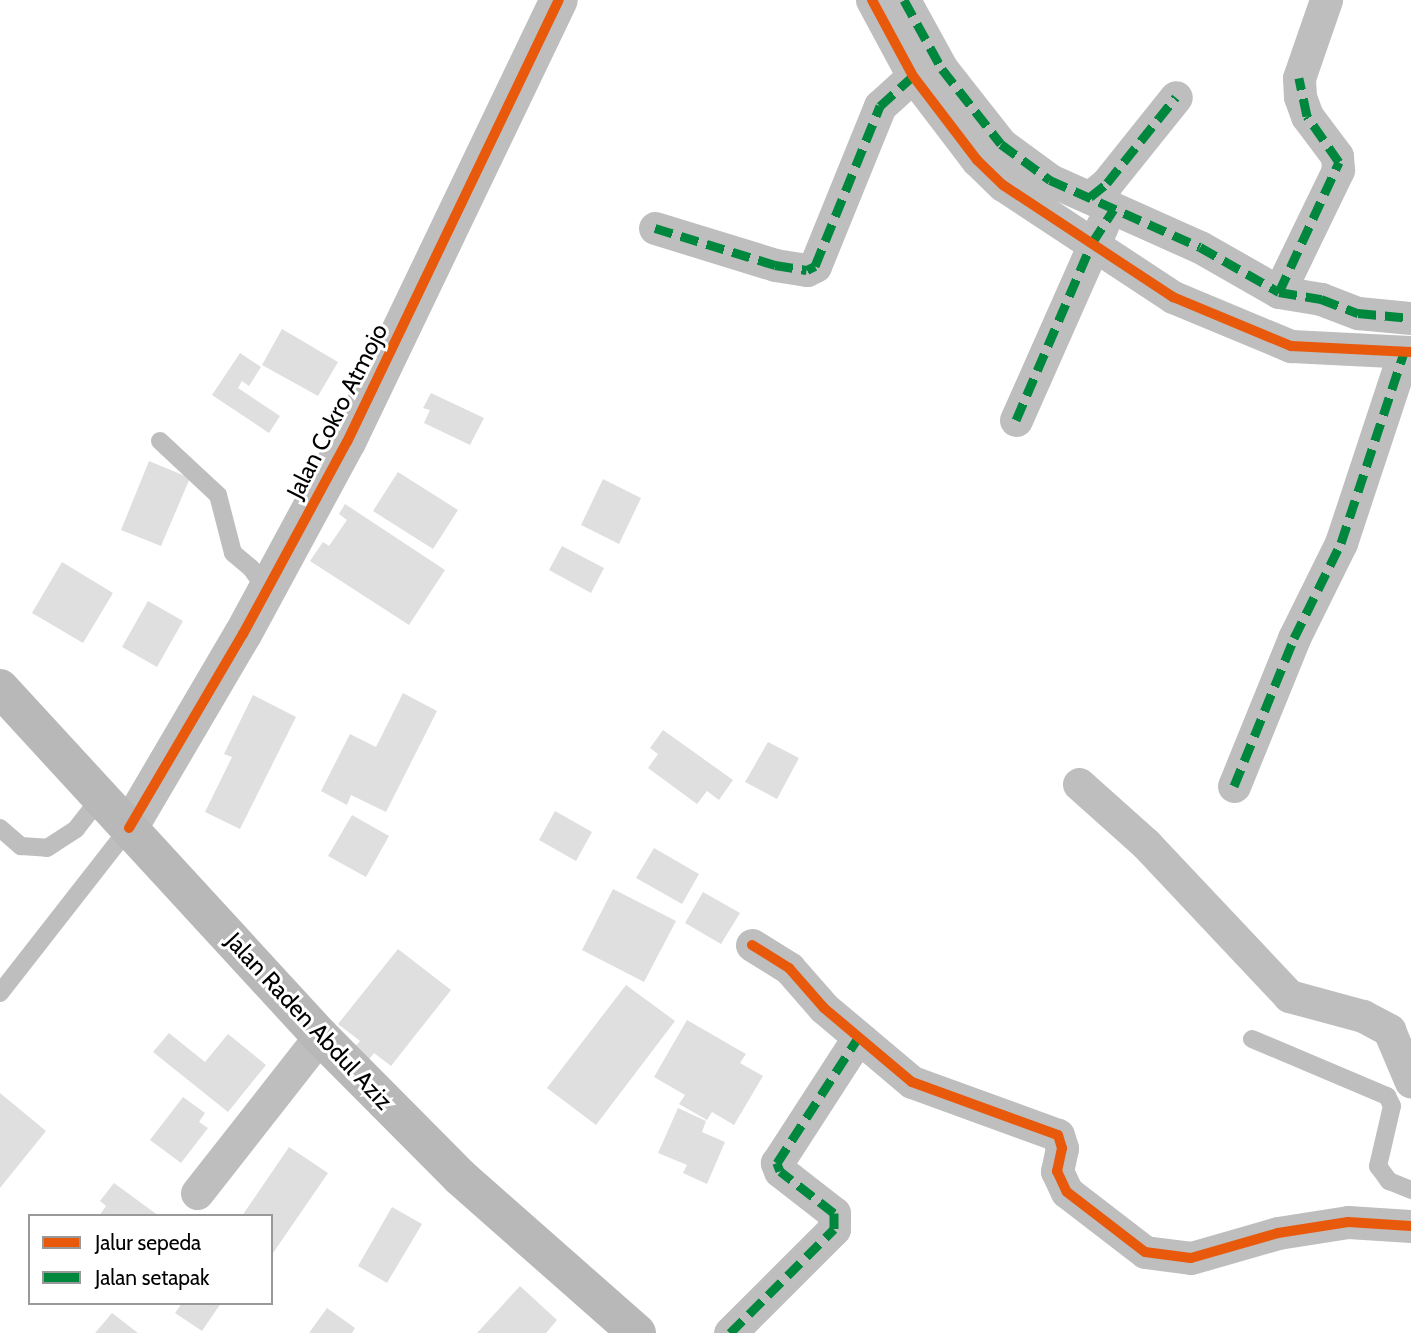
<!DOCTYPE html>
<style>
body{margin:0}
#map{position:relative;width:1411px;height:1333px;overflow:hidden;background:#fff;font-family:Cabin,sans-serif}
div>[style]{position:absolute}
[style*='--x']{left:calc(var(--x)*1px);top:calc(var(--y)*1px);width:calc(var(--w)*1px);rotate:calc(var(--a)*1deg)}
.building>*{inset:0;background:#dfdfdf}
.service>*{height:18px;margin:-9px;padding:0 9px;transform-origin:9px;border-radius:9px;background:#bebebe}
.minor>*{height:33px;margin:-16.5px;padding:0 16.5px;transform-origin:16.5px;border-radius:16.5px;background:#bebebe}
.tertiary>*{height:38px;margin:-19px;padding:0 19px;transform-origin:19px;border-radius:19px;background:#bebebe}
.secondary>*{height:38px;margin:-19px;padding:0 19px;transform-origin:19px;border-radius:19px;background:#b8b8b8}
.quiet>*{height:9px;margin-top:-4.5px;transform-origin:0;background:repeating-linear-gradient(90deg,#00873e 0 18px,transparent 0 27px)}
.cycleway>*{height:10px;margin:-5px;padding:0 5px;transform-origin:5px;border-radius:5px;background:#e8590c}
span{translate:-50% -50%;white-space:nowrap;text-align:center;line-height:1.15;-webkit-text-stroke:6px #fff;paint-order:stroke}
.street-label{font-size:24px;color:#000}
.legend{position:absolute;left:28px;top:1214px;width:245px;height:91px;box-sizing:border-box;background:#fff;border:2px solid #999;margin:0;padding:9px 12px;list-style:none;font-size:21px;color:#000}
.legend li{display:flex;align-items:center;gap:14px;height:35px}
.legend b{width:35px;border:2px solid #999}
</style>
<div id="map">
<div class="building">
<div style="clip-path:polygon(282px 329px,338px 362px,318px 396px,262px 365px)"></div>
<div style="clip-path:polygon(240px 353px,261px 367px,249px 386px,242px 381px,238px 388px,280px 416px,269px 433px,212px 395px)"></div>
<div style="clip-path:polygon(431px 393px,484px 418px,470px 445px,424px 423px,430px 410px,423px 408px)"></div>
<div style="clip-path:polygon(149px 461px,190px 478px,161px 546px,121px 530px)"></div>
<div style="clip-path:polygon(398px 472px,458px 510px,433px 549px,373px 511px)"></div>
<div style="clip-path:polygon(603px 479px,641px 498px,619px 544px,581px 525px)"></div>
<div style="clip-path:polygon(345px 504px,445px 570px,409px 625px,310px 561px,323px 542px,329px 546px,347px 520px,339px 514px)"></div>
<div style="clip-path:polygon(562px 546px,604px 568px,591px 593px,549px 570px)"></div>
<div style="clip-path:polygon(62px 562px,113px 593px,83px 643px,32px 613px)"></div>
<div style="clip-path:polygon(148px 601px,183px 621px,157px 667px,122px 647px)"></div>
<div style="clip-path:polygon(403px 693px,437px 711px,386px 812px,351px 795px,347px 805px,321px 791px,350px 734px,376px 747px)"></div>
<div style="clip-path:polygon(253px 695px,296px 717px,240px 829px,205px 812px,232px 757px,224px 754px)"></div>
<div style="clip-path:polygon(663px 730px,733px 780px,719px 800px,707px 791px,697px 804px,648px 768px,658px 754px,650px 748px)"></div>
<div style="clip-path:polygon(768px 742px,799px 758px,777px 799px,745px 782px)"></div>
<div style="clip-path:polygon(555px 811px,592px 832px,576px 861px,539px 840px)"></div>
<div style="clip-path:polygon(352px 815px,389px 836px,366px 877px,328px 856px)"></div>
<div style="clip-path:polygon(654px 848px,699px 874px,682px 904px,636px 878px)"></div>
<div style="clip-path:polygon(613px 889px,676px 921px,644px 982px,582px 950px)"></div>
<div style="clip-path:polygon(703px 892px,740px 913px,721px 944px,685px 923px)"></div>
<div style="clip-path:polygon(398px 949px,451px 990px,391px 1066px,374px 1053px,368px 1061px,353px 1049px,360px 1041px,338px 1024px)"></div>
<div style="clip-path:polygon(626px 985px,675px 1021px,596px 1125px,547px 1088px)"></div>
<div style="clip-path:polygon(687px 1020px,746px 1054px,740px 1063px,763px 1076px,734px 1125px,712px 1112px,707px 1120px,679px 1104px,685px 1095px,654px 1077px)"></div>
<div style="clip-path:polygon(169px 1033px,205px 1062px,228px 1034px,266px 1065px,228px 1112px,153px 1052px)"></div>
<div style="clip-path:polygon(0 1093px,46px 1131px,0 1188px)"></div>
<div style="clip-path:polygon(183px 1097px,205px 1113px,199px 1122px,208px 1128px,181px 1163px,150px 1140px)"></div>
<div style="clip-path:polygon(678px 1108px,706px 1121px,702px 1132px,725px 1142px,707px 1184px,683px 1173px,687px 1165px,658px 1153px)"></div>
<div style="clip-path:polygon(289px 1147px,328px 1173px,271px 1256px,271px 1216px,242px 1216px)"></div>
<div style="clip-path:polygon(114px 1183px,159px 1216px,99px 1216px,106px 1206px,100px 1201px)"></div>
<div style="clip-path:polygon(392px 1207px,422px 1224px,387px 1283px,358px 1266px)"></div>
<div style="clip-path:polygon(520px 1286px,557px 1320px,546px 1333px,477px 1333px)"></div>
<div style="clip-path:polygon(182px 1303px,221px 1303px,202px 1331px,175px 1313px)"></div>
<div style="clip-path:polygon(327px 1308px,355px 1328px,352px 1333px,309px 1333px)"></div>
<div style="clip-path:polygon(112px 1313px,138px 1333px,95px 1333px)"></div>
</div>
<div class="service">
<div style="--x:160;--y:441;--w:79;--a:43"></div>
<div style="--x:218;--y:495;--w:60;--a:75.5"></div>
<div style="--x:233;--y:553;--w:23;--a:40"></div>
<div style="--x:251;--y:568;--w:28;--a:55"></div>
<div style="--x:0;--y:828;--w:28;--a:41"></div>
<div style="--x:21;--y:846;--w:26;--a:4"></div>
<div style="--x:47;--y:848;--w:35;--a:-33"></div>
<div style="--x:76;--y:829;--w:41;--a:-52"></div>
<div style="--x:0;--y:993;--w:209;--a:-52"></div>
<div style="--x:1252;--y:1039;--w:147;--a:22.9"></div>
<div style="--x:1387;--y:1096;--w:11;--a:63"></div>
<div style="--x:1392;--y:1106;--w:62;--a:103.1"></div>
<div style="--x:1378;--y:1166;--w:19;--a:54"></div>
<div style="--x:1389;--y:1181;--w:24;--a:22"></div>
</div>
<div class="minor">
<div style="--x:872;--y:0;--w:86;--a:61.7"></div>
<div style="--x:913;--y:76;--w:106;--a:52.7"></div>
<div style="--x:977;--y:160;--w:36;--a:44"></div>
<div style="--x:1003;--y:185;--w:204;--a:33.4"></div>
<div style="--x:1173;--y:297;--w:128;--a:22.6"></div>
<div style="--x:1291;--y:346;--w:120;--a:2.9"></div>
<div style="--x:904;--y:0;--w:79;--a:61.2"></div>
<div style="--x:942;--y:69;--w:95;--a:51.8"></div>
<div style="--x:1001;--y:144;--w:61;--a:36.3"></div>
<div style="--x:1050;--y:180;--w:164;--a:24.1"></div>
<div style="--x:1200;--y:247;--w:91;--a:29.7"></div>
<div style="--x:1279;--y:292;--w:43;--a:9.5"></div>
<div style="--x:1321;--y:299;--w:40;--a:21"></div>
<div style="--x:1358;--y:313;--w:53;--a:5.4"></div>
<div style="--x:1090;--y:197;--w:22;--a:-39"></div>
<div style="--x:1107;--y:183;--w:110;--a:-51.3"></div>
<div style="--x:655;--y:228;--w:126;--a:17.1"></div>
<div style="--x:775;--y:265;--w:32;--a:9"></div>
<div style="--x:807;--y:270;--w:9;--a:-27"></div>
<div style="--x:815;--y:266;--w:173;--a:-67.9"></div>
<div style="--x:880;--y:106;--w:45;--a:-42.3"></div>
<div style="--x:1279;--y:292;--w:136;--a:-64.2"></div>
<div style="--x:1338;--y:170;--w:14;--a:-94"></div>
<div style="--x:1337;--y:156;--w:50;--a:-126.9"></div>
<div style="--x:1307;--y:116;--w:20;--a:-110"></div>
<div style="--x:1300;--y:97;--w:19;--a:-93"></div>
<div style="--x:1299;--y:78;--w:83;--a:-70.9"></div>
<div style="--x:1016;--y:420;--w:214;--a:-66.1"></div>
<div style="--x:1079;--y:784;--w:90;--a:41.8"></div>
<div style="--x:1146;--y:844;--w:209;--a:46.7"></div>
<div style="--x:1289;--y:996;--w:77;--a:15.1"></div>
<div style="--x:1363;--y:1016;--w:30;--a:28"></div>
<div style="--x:1389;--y:1030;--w:56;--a:67.1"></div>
<div style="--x:1234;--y:786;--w:160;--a:-67.9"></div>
<div style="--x:1294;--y:638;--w:106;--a:-63.7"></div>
<div style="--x:1341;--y:543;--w:201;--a:-71.7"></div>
<div style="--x:752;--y:945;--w:44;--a:31.9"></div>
<div style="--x:789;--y:968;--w:53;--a:48.8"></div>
<div style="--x:824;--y:1008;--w:115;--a:40.1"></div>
<div style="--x:912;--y:1082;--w:155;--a:20"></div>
<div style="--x:1058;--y:1135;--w:14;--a:73"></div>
<div style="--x:1062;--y:1148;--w:24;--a:102"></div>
<div style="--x:1057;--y:1171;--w:23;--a:65"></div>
<div style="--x:1067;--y:1192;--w:98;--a:37.6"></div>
<div style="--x:1145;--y:1252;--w:46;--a:7.4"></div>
<div style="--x:1191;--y:1258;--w:91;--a:-16"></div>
<div style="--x:1278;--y:1233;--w:71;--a:-8.9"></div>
<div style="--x:1348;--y:1222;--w:63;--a:3.6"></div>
<div style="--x:197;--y:1193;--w:199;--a:-51.9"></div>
<div style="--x:730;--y:1333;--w:147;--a:-45"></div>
<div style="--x:834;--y:1229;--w:16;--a:-90"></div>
<div style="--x:834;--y:1213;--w:68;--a:-142.1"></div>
<div style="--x:780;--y:1171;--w:9;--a:-111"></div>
<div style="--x:777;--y:1163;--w:149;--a:-57.1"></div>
</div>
<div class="tertiary">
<div style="--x:129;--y:828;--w:225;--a:-59.6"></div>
<div style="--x:243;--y:634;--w:218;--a:-61.6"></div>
<div style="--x:347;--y:442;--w:490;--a:-64.4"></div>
</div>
<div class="secondary">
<div style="--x:0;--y:688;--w:473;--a:47.4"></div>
<div style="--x:320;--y:1036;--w:199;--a:45.2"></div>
<div style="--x:460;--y:1177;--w:236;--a:41.4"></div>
</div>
<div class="quiet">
<div style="--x:904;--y:0;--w:79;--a:61.2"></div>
<div style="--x:942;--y:69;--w:95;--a:51.8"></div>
<div style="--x:1001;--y:144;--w:61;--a:36.3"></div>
<div style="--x:1050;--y:180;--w:164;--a:24.1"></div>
<div style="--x:1200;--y:247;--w:91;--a:29.7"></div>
<div style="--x:1279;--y:292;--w:43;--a:9.5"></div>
<div style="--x:1321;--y:299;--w:40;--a:21"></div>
<div style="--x:1358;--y:313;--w:53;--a:5.4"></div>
<div style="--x:1090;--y:197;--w:22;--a:-39"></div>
<div style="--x:1107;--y:183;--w:110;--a:-51.3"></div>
<div style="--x:655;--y:228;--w:126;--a:17.1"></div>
<div style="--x:775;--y:265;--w:32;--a:9"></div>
<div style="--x:807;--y:270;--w:9;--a:-27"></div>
<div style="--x:815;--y:266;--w:173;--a:-67.9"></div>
<div style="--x:880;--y:106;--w:45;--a:-42.3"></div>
<div style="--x:1279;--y:292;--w:143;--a:-65.2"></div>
<div style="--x:1339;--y:162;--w:56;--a:-124.8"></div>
<div style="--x:1307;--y:116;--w:39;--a:-102"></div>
<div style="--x:1016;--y:420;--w:193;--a:-66.8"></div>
<div style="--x:1092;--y:243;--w:40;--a:-57.1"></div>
<div style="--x:1234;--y:786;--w:160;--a:-67.9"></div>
<div style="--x:1294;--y:638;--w:106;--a:-63.7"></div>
<div style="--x:1341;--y:543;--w:201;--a:-71.7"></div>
<div style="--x:730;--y:1333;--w:147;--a:-45"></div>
<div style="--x:834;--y:1229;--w:16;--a:-90"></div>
<div style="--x:834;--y:1213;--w:68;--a:-142.1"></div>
<div style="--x:780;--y:1171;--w:9;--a:-111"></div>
<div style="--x:777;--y:1163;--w:149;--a:-57.1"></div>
</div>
<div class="cycleway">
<div style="--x:872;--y:0;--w:86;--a:61.7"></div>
<div style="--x:913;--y:76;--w:106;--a:52.7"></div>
<div style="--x:977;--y:160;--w:36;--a:44"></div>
<div style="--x:1003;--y:185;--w:204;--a:33.4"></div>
<div style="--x:1173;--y:297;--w:128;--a:22.6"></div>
<div style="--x:1291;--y:346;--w:120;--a:2.9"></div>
<div style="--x:129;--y:828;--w:225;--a:-59.6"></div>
<div style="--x:243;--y:634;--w:218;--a:-61.6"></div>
<div style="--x:347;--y:442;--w:490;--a:-64.4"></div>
<div style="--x:752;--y:945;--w:44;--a:31.9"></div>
<div style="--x:789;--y:968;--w:53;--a:48.8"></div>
<div style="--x:824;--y:1008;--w:115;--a:40.1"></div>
<div style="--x:912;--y:1082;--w:155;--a:20"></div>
<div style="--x:1058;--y:1135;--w:14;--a:73"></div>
<div style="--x:1062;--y:1148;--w:24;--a:102"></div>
<div style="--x:1057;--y:1171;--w:23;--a:65"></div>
<div style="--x:1067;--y:1192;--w:98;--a:37.6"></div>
<div style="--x:1145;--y:1252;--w:46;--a:7.4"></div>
<div style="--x:1191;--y:1258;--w:91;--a:-16"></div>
<div style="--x:1278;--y:1233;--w:71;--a:-8.9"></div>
<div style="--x:1348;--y:1222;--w:63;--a:3.6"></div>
</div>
<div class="street-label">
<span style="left:337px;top:411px;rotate:-63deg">Jalan Cokro Atmojo</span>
<span style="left:309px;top:1021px;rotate:47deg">Jalan Raden Abdul Aziz</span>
</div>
<ul class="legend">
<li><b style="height:9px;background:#e8590c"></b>Jalur sepeda</li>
<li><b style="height:9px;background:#00873e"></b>Jalan setapak</li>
</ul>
</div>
